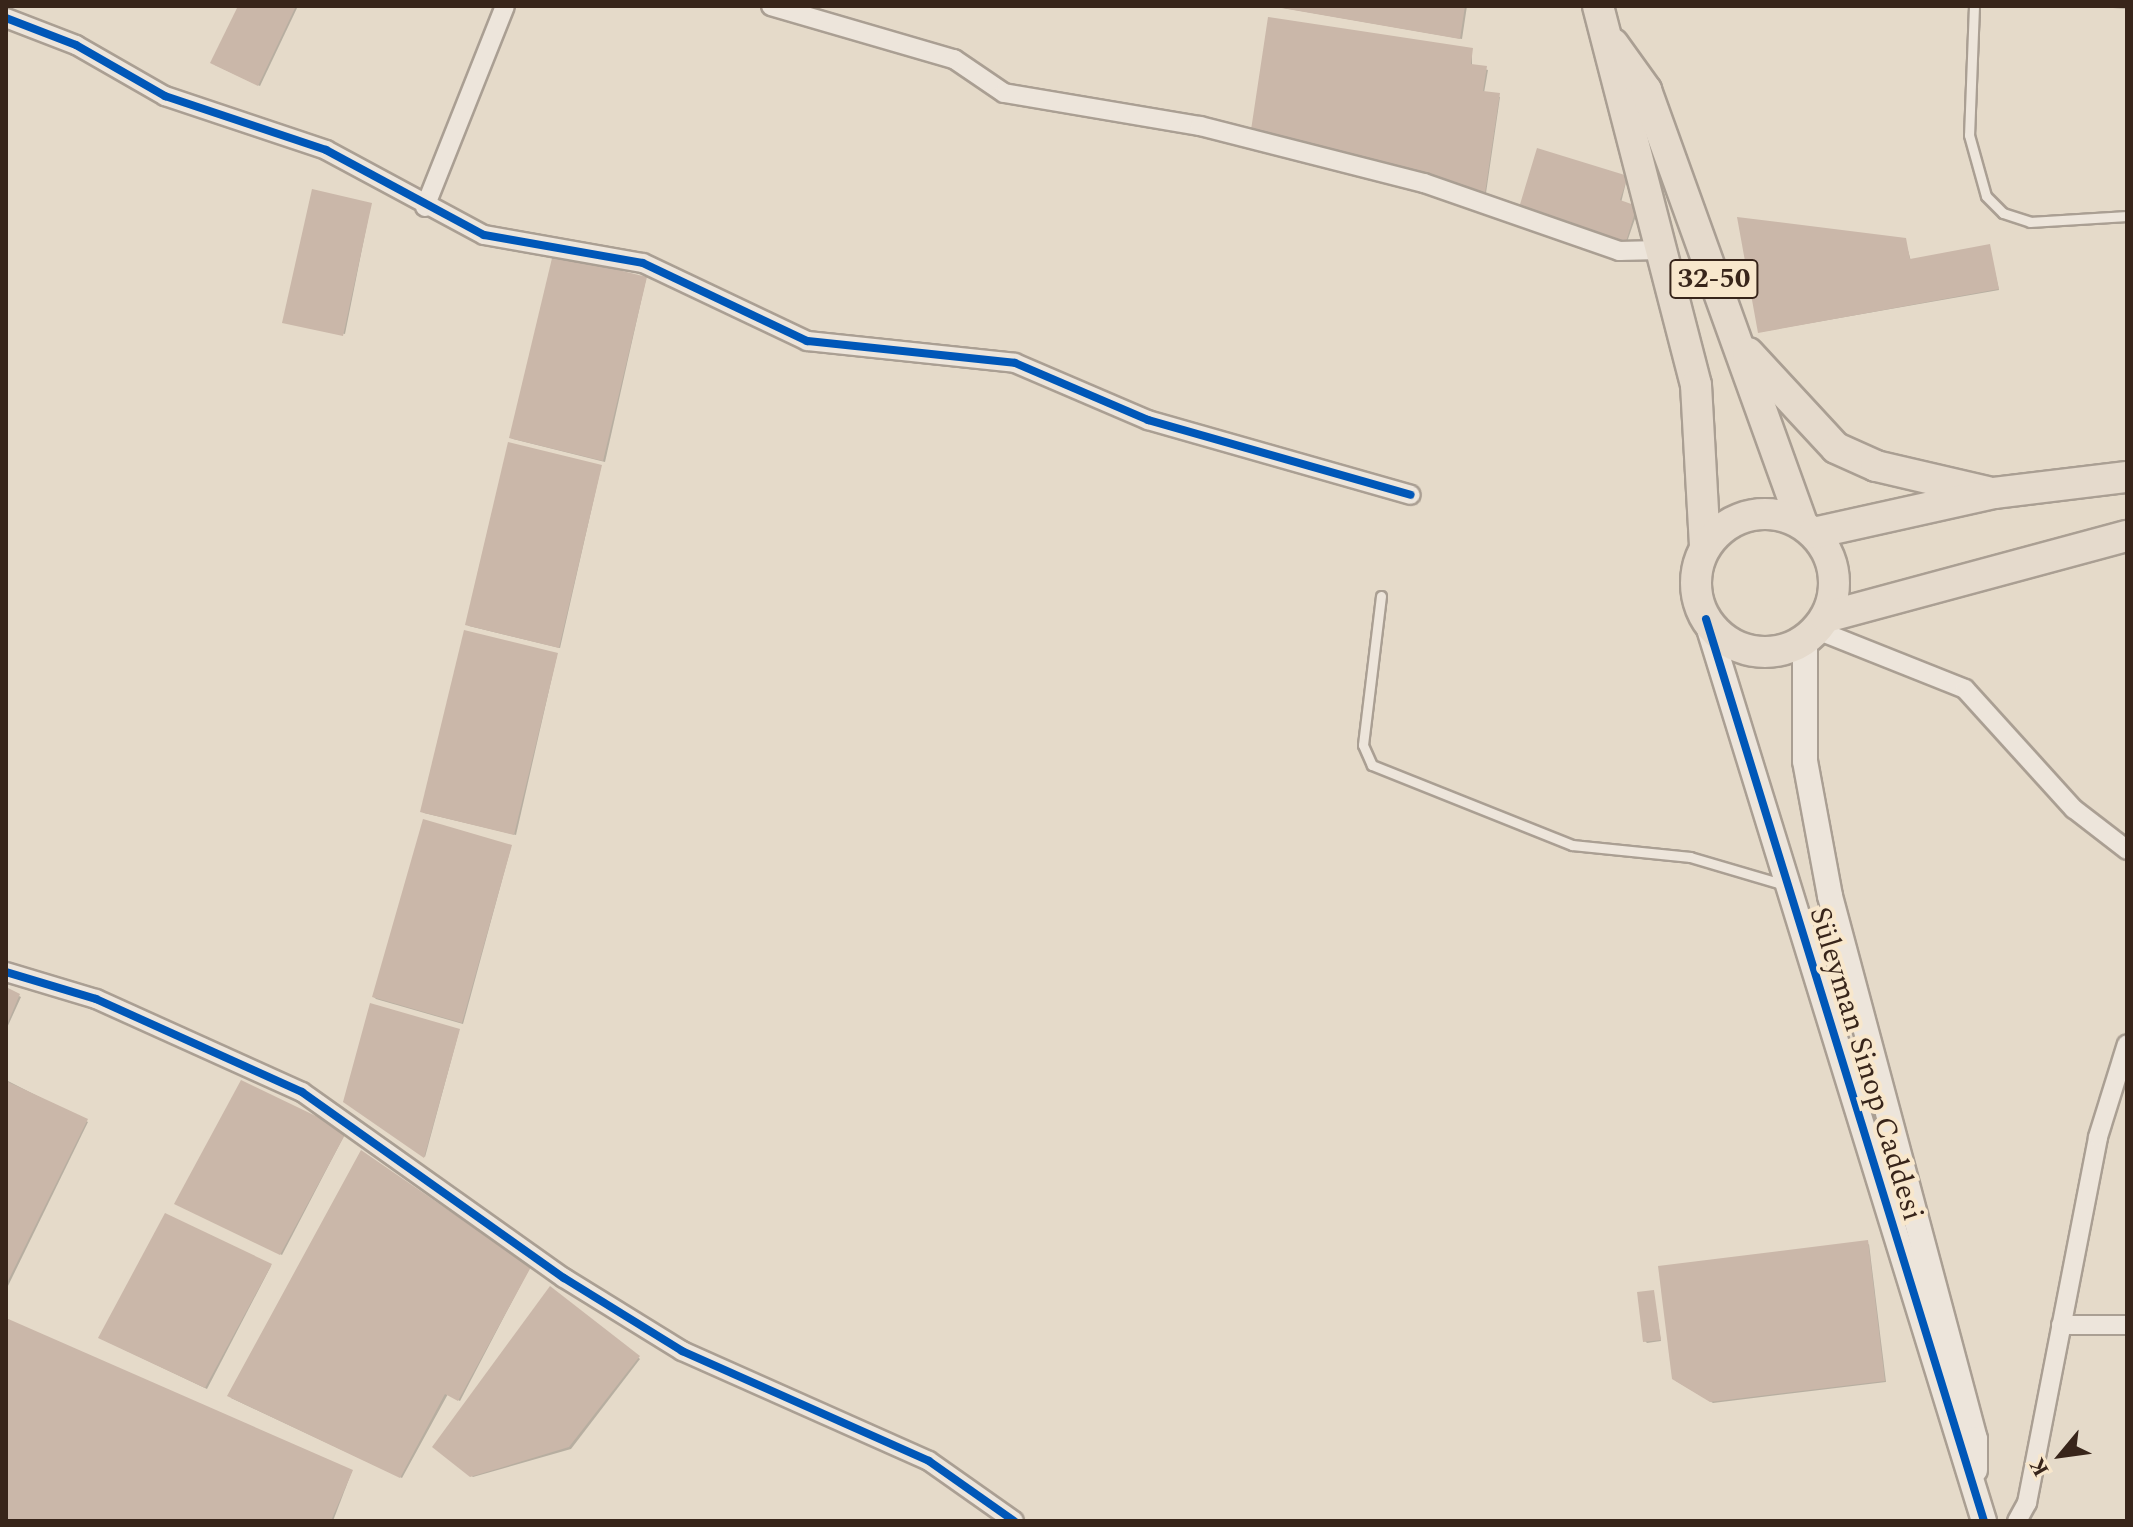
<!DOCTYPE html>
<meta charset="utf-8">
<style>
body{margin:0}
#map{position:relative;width:2133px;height:1527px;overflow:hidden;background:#e5dac9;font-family:Spectral,serif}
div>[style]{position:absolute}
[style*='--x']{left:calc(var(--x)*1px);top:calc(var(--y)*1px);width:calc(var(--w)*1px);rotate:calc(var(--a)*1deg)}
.shadow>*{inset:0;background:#0003}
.building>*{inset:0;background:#cab7a9}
.roads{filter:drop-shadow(2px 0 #aa9f93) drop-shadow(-2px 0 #aa9f93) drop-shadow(0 2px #aa9f93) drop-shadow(0 -2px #aa9f93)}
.service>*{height:9px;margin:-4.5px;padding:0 4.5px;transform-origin:4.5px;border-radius:4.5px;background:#ede5db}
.minor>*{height:18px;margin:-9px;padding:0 9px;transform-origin:9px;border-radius:9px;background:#ede5db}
.tertiary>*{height:24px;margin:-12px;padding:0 12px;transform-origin:12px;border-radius:12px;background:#ede5db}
.primary>*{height:30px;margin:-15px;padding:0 15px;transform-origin:15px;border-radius:15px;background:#e5dacc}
.primary>.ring{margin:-15px;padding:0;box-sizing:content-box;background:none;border:30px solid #e5dacc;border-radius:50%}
.cycleway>*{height:8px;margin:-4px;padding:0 4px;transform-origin:4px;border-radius:4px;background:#0057b8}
span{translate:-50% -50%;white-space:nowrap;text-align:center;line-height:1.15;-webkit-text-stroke:8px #f8e7cc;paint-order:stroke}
.shield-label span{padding:2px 6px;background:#f8e7cc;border:2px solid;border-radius:6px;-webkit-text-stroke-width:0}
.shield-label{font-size:28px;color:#38251a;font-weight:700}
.street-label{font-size:30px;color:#38251a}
.frame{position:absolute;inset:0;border:8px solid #38251a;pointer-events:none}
.north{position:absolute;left:2021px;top:1415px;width:80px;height:80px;-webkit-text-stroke:6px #f8e7cc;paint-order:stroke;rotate:241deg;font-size:22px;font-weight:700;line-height:32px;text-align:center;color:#38251a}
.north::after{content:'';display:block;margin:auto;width:28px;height:36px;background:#38251a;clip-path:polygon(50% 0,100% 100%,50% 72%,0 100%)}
</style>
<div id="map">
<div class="shadow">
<div style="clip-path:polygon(240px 6px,298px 6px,260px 86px,215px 65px)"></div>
<div style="clip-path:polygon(1272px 6px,1467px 6px,1462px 39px)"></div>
<div style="clip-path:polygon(2084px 6px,2127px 6px,2127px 9px)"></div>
<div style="clip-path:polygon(1472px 50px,1472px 66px,1488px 70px,1484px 93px,1500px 97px,1486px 193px,1255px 132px)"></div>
<div style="clip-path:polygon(1627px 178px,1621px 203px,1638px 210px,1626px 245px,1522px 212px)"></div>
<div style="clip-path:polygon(371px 204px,345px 334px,285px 321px)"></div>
<div style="clip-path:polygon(1905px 240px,1911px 261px,1989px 246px,1999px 290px,1760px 332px)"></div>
<div style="clip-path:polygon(646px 279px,605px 462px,513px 439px,511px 438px)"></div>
<div style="clip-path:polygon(601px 467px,560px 648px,469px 626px,467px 624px)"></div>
<div style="clip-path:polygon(557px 655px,516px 835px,424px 813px,422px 811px)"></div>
<div style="clip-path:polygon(511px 847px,463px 1024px,376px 999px,374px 997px)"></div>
<div style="clip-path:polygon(6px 990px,21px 997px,6px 1030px)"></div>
<div style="clip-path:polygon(459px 1031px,425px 1157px,347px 1103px)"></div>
<div style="clip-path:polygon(8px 1081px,88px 1122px,6px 1290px,6px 1086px)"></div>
<div style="clip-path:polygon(346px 1132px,282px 1255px,178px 1205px)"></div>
<div style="clip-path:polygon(1869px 1244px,1886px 1382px,1713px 1403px,1676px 1381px)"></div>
<div style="clip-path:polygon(271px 1266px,207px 1389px,102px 1339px)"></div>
<div style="clip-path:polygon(529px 1269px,460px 1401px,448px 1394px,402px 1478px,231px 1398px)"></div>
<div style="clip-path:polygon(551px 1289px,640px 1359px,571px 1449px,473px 1477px,435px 1447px)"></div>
<div style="clip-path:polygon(1653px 1292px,1661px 1341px,1647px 1343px,1645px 1341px)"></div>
<div style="clip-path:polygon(6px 1320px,352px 1471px,333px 1521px,6px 1521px)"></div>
</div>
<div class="building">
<div style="clip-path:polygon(238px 6px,296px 6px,258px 86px,210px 63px)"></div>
<div style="clip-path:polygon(1270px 6px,1465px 6px,1460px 39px)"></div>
<div style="clip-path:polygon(1268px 17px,1473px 48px,1471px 64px,1487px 66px,1483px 91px,1500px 93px,1485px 193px,1251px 130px)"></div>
<div style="clip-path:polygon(1537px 148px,1628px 176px,1620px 200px,1637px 206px,1625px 245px,1518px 211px)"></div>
<div style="clip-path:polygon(312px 189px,372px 203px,343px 336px,282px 323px)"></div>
<div style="clip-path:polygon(1737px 217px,1906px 238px,1910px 259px,1990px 244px,1999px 289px,1758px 333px)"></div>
<div style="clip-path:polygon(553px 254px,647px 277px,603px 461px,509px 438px)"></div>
<div style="clip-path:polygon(508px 442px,602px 465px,559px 648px,465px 625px)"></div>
<div style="clip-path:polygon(464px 630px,558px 653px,514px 835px,420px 812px)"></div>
<div style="clip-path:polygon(423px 819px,512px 845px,462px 1023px,372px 997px)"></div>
<div style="clip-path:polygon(6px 987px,20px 994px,6px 1027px)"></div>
<div style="clip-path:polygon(370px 1003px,460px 1029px,424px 1158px,343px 1102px)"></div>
<div style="clip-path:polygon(241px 1080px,347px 1131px,280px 1255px,174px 1204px)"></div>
<div style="clip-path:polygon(6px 1081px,88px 1119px,6px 1285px)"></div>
<div style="clip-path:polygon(361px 1150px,531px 1267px,458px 1401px,445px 1394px,400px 1478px,227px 1396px)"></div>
<div style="clip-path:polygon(165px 1213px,272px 1264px,205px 1388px,98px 1338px)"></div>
<div style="clip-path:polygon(1868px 1240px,1885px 1381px,1710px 1402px,1672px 1379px,1658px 1266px)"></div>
<div style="clip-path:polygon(550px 1286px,640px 1356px,569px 1447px,470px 1477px,432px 1447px)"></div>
<div style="clip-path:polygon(1654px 1290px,1661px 1340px,1643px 1342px,1637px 1292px)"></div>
<div style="clip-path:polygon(6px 1318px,353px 1470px,331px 1521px,6px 1521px)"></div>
</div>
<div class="roads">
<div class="service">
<div style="--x:1974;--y:6;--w:129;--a:92.2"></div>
<div style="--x:1969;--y:135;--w:63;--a:74.4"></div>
<div style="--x:1986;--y:196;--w:24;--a:45"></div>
<div style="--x:2003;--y:213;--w:28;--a:18"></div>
<div style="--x:2030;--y:222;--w:97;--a:-3.5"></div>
<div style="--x:1381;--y:596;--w:150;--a:96.9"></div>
<div style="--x:1363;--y:745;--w:22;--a:66"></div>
<div style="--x:1372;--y:765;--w:215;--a:21.8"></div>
<div style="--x:1572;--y:845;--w:119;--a:5.8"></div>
<div style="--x:1690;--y:857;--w:96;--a:16.4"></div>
</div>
<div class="minor">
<div style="--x:771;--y:6;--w:191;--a:16.2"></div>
<div style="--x:954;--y:59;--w:60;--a:34.2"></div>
<div style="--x:1004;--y:93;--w:199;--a:9.6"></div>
<div style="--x:1200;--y:126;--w:231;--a:14.3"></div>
<div style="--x:1424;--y:183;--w:207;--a:19.2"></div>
<div style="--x:1619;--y:251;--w:40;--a:-1.4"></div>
<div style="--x:6;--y:18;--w:75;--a:21.1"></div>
<div style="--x:76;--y:45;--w:103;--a:29.8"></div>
<div style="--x:165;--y:96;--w:170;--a:18.5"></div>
<div style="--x:326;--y:150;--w:179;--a:28.3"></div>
<div style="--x:484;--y:235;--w:161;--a:10"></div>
<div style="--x:643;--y:263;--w:182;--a:25.4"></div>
<div style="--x:807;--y:341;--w:209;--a:6"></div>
<div style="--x:1015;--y:363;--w:145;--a:23.2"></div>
<div style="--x:1148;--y:420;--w:273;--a:15.9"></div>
<div style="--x:425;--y:207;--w:216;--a:-68.3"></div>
<div style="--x:1817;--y:630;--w:159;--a:21.7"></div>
<div style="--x:1965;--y:689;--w:162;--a:47.8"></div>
<div style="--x:2074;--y:809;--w:67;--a:37.7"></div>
<div style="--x:6;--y:972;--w:94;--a:16.7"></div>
<div style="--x:96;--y:999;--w:226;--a:24.3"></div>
<div style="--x:302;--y:1092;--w:321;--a:35.4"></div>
<div style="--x:564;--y:1278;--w:139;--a:31.7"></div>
<div style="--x:682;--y:1351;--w:270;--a:24"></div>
<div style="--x:929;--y:1461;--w:104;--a:35.2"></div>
<div style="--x:2061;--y:1325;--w:66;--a:0"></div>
<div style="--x:2017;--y:1521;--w:21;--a:-61"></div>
<div style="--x:2027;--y:1503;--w:373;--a:-79"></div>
<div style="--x:2098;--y:1137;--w:97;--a:-72.7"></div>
</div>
<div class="tertiary">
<div style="--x:1706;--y:619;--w:944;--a:72.87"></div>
<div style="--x:1805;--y:640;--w:121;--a:90"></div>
<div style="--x:1805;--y:761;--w:137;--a:79.5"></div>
<div style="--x:1830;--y:896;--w:562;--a:75.05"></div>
<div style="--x:1975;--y:1439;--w:31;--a:90"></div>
</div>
<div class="primary">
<div style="--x:1598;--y:6;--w:391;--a:75.5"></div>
<div style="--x:1696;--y:385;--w:162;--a:86.8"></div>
<div style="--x:1613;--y:44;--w:57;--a:54.3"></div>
<div style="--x:1646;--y:90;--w:461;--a:70.2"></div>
<div style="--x:1748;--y:353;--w:129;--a:47.2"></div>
<div style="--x:1836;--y:448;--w:44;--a:24.2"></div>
<div style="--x:1876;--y:466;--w:115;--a:13.1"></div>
<div class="ring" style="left:1696px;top:514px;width:108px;height:108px"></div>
<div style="--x:1814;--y:533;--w:184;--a:-12.5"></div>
<div style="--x:1994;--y:493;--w:134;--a:-6.9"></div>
<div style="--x:1826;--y:617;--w:312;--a:-15.1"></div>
</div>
</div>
<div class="cycleway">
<div style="--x:6;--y:18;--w:75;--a:21.1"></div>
<div style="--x:76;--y:45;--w:103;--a:29.8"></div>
<div style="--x:165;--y:96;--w:170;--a:18.5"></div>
<div style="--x:326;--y:150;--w:179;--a:28.3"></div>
<div style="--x:484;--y:235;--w:161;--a:10"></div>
<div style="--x:643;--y:263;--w:182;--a:25.4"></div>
<div style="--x:807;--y:341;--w:209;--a:6"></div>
<div style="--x:1015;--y:363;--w:145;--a:23.2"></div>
<div style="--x:1148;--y:420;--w:273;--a:15.9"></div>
<div style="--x:1706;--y:619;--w:944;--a:72.87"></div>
<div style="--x:6;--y:972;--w:94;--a:16.7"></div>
<div style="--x:96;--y:999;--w:226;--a:24.3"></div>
<div style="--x:302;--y:1092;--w:321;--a:35.4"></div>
<div style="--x:564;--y:1278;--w:139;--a:31.7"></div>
<div style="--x:682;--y:1351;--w:270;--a:24"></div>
<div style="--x:929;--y:1461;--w:104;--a:35.2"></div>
</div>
<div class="shield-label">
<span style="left:1714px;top:279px">32-50</span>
</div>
<div class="street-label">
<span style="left:1866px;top:1064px;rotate:73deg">Süleyman Sinop Caddesi</span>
</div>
<div class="frame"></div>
<div class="north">K</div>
</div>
